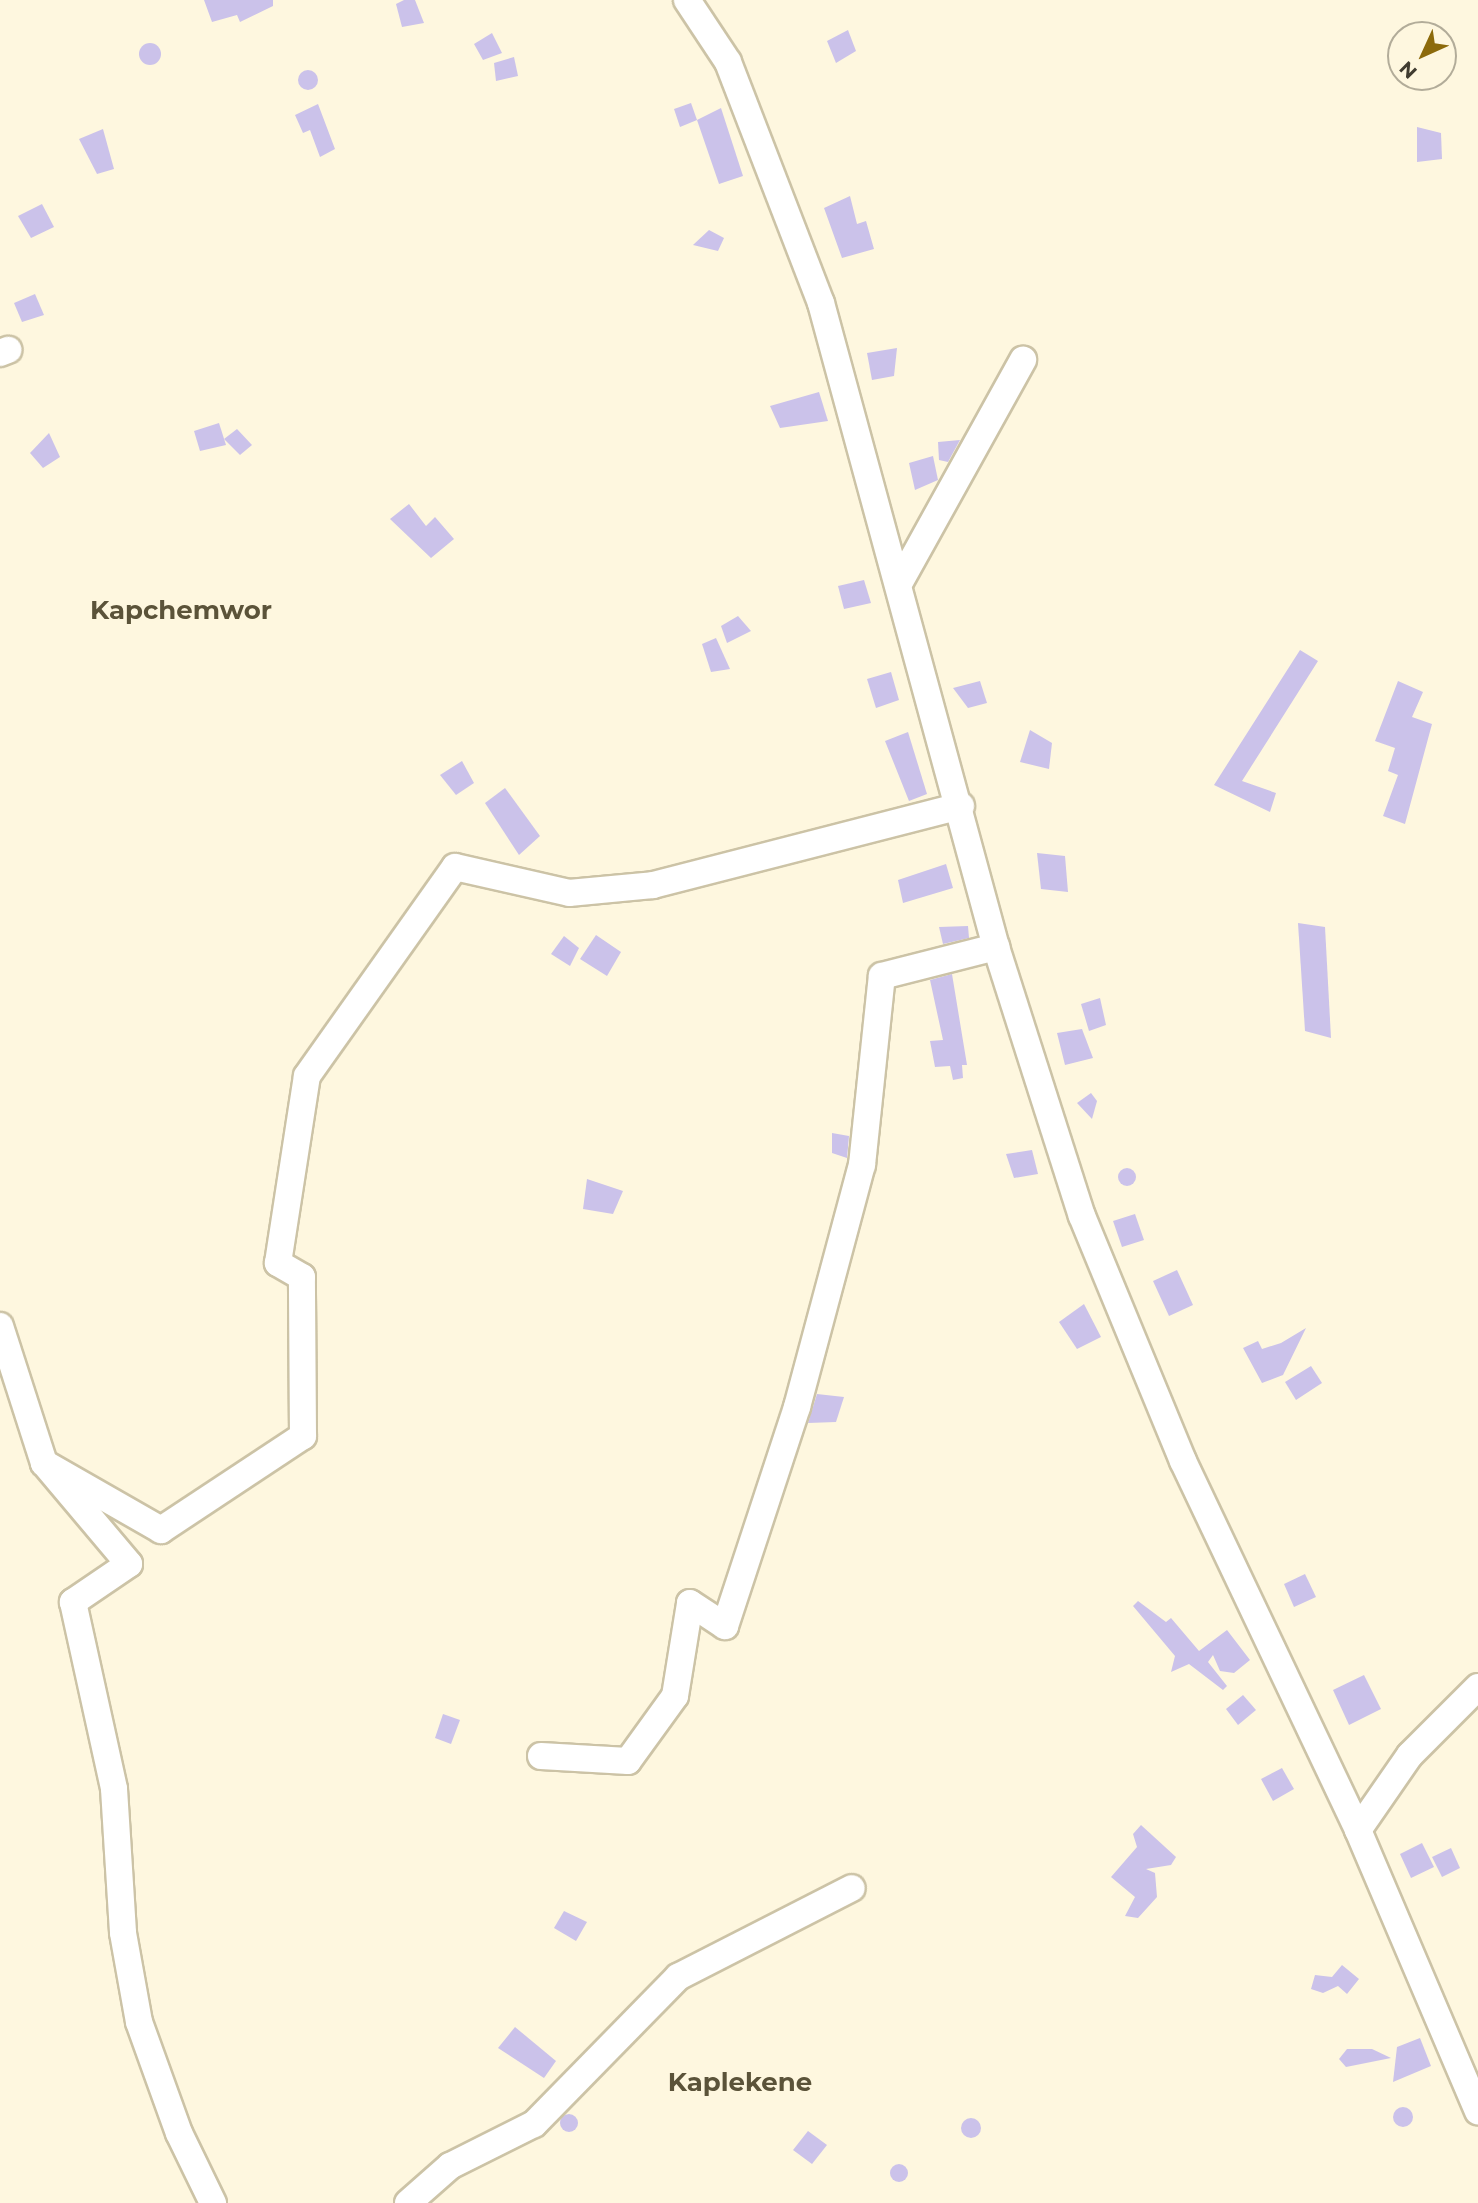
<!DOCTYPE html>
<style>
body{margin:0}
#map{position:relative;width:1478px;height:2203px;overflow:hidden;background:#fef7df;font-family:Montserrat,sans-serif}
div>[style]{position:absolute}
[style*='--x']{left:calc(var(--x)*1px);top:calc(var(--y)*1px);width:calc(var(--w)*1px);rotate:calc(var(--a)*1deg)}
.building>*{inset:0;background:#cbc2ea}
.round{border-radius:50%}
.roads{filter:drop-shadow(2px 0 #ccc3a6) drop-shadow(-2px 0 #ccc3a6) drop-shadow(0 2px #ccc3a6) drop-shadow(0 -2px #ccc3a6)}
.minor>*{height:26px;margin:-13px;padding:0 13px;transform-origin:13px;border-radius:13px;background:#fff}
span{translate:-50% -50%;white-space:nowrap;text-align:center;line-height:1.15;-webkit-text-stroke:5px #fef7df;paint-order:stroke}
.quarter-label{font-size:26px;color:#5b5339;font-weight:700}
.north{position:absolute;left:1387px;top:21px;width:70px;height:70px;box-sizing:border-box;background:#fef7df;border:2px solid #b2ac99;border-radius:50%;rotate:225deg;font-size:19px;font-weight:700;line-height:28px;text-align:center;color:#403c30}
.north::after{content:'';display:block;margin:auto;width:24px;height:32px;background:#8c6a0b;clip-path:polygon(50% 0,100% 100%,50% 72%,0 100%)}
</style>
<div id="map">
<div class="building">
<div style="clip-path:polygon(204px 0,273px 0,273px 6px,240px 22px,237px 15px,212px 22px)"></div>
<div style="clip-path:polygon(404px 0,415px 0,424px 23px,402px 27px,396px 4px)"></div>
<div style="clip-path:polygon(848px 30px,856px 51px,836px 63px,827px 41px)"></div>
<div style="clip-path:polygon(492px 33px,502px 53px,483px 60px,474px 44px)"></div>
<div class="round" style="left:139px;top:43px;width:22px;height:22px"></div>
<div style="clip-path:polygon(514px 57px,518px 76px,496px 81px,494px 63px)"></div>
<div class="round" style="left:298px;top:70px;width:20px;height:20px"></div>
<div style="clip-path:polygon(691px 103px,697px 120px,680px 127px,674px 109px)"></div>
<div style="clip-path:polygon(318px 104px,335px 149px,320px 157px,310px 130px,303px 133px,295px 115px)"></div>
<div style="clip-path:polygon(721px 108px,743px 176px,719px 184px,697px 120px)"></div>
<div style="clip-path:polygon(1417px 127px,1441px 133px,1442px 159px,1417px 162px)"></div>
<div style="clip-path:polygon(103px 129px,114px 169px,97px 174px,79px 139px)"></div>
<div style="clip-path:polygon(850px 196px,857px 224px,866px 221px,874px 249px,842px 258px,824px 208px)"></div>
<div style="clip-path:polygon(42px 204px,54px 227px,31px 238px,18px 216px)"></div>
<div style="clip-path:polygon(709px 230px,724px 238px,718px 251px,693px 245px)"></div>
<div style="clip-path:polygon(35px 294px,44px 315px,22px 322px,14px 303px)"></div>
<div style="clip-path:polygon(897px 348px,894px 376px,872px 380px,867px 353px)"></div>
<div style="clip-path:polygon(819px 392px,828px 421px,780px 428px,770px 406px)"></div>
<div style="clip-path:polygon(219px 423px,226px 445px,200px 451px,194px 431px)"></div>
<div style="clip-path:polygon(237px 429px,252px 445px,240px 455px,224px 439px)"></div>
<div style="clip-path:polygon(49px 433px,60px 457px,43px 468px,30px 453px)"></div>
<div style="clip-path:polygon(960px 440px,948px 462px,939px 460px,938px 442px)"></div>
<div style="clip-path:polygon(933px 456px,938px 480px,915px 490px,909px 463px)"></div>
<div style="clip-path:polygon(409px 504px,426px 526px,435px 517px,454px 539px,431px 558px,390px 519px)"></div>
<div style="clip-path:polygon(864px 580px,871px 603px,844px 609px,838px 586px)"></div>
<div style="clip-path:polygon(738px 616px,751px 631px,727px 643px,721px 626px)"></div>
<div style="clip-path:polygon(716px 638px,730px 669px,711px 672px,702px 644px)"></div>
<div style="clip-path:polygon(1300px 650px,1318px 661px,1242px 781px,1276px 793px,1270px 812px,1214px 785px)"></div>
<div style="clip-path:polygon(891px 672px,899px 700px,876px 708px,867px 679px)"></div>
<div style="clip-path:polygon(980px 681px,987px 703px,968px 708px,953px 688px)"></div>
<div style="clip-path:polygon(1398px 681px,1423px 692px,1412px 717px,1432px 724px,1405px 824px,1383px 816px,1398px 775px,1388px 771px,1395px 748px,1375px 741px)"></div>
<div style="clip-path:polygon(1030px 730px,1052px 743px,1049px 769px,1020px 762px)"></div>
<div style="clip-path:polygon(908px 732px,927px 794px,909px 801px,885px 741px)"></div>
<div style="clip-path:polygon(462px 761px,474px 783px,456px 795px,440px 775px)"></div>
<div style="clip-path:polygon(505px 788px,540px 836px,519px 855px,485px 803px)"></div>
<div style="clip-path:polygon(1037px 853px,1065px 856px,1068px 892px,1041px 889px)"></div>
<div style="clip-path:polygon(946px 864px,953px 888px,903px 903px,898px 880px)"></div>
<div style="clip-path:polygon(1298px 923px,1325px 927px,1331px 1038px,1305px 1031px)"></div>
<div style="clip-path:polygon(968px 926px,969px 938px,943px 944px,939px 927px)"></div>
<div style="clip-path:polygon(596px 935px,621px 952px,607px 976px,580px 959px)"></div>
<div style="clip-path:polygon(564px 936px,579px 948px,570px 966px,551px 954px)"></div>
<div style="clip-path:polygon(952px 974px,967px 1065px,962px 1065px,963px 1078px,953px 1080px,950px 1066px,935px 1067px,930px 1041px,943px 1040px,930px 980px)"></div>
<div style="clip-path:polygon(1100px 998px,1106px 1025px,1089px 1031px,1081px 1004px)"></div>
<div style="clip-path:polygon(1082px 1029px,1093px 1058px,1065px 1065px,1057px 1033px)"></div>
<div style="clip-path:polygon(1091px 1093px,1097px 1101px,1092px 1119px,1077px 1103px)"></div>
<div style="clip-path:polygon(832px 1133px,849px 1136px,847px 1158px,832px 1153px)"></div>
<div style="clip-path:polygon(1032px 1150px,1038px 1174px,1014px 1178px,1006px 1154px)"></div>
<div class="round" style="left:1118px;top:1168px;width:18px;height:18px"></div>
<div style="clip-path:polygon(587px 1179px,623px 1191px,613px 1214px,583px 1209px)"></div>
<div style="clip-path:polygon(1135px 1214px,1144px 1240px,1122px 1247px,1113px 1221px)"></div>
<div style="clip-path:polygon(1177px 1270px,1193px 1305px,1169px 1316px,1153px 1281px)"></div>
<div style="clip-path:polygon(1084px 1304px,1101px 1337px,1077px 1349px,1059px 1322px)"></div>
<div style="clip-path:polygon(1306px 1328px,1283px 1375px,1262px 1383px,1243px 1348px,1258px 1341px,1262px 1349px,1281px 1343px)"></div>
<div style="clip-path:polygon(1311px 1366px,1322px 1383px,1296px 1400px,1285px 1382px)"></div>
<div style="clip-path:polygon(817px 1394px,844px 1397px,836px 1422px,808px 1423px)"></div>
<div style="clip-path:polygon(1305px 1574px,1316px 1597px,1294px 1607px,1284px 1584px)"></div>
<div style="clip-path:polygon(1138px 1601px,1166px 1622px,1171px 1618px,1199px 1651px,1227px 1630px,1250px 1660px,1234px 1673px,1220px 1671px,1213px 1655px,1208px 1662px,1227px 1686px,1223px 1690px,1189px 1664px,1171px 1672px,1175px 1656px,1133px 1606px)"></div>
<div style="clip-path:polygon(1364px 1675px,1381px 1709px,1349px 1725px,1333px 1690px)"></div>
<div style="clip-path:polygon(1243px 1695px,1256px 1710px,1238px 1725px,1226px 1709px)"></div>
<div style="clip-path:polygon(443px 1714px,460px 1720px,451px 1744px,435px 1738px)"></div>
<div style="clip-path:polygon(1282px 1768px,1294px 1789px,1273px 1801px,1261px 1779px)"></div>
<div style="clip-path:polygon(1141px 1825px,1176px 1857px,1171px 1865px,1146px 1869px,1155px 1873px,1157px 1897px,1138px 1918px,1125px 1916px,1135px 1897px,1111px 1877px,1137px 1847px,1133px 1834px)"></div>
<div style="clip-path:polygon(1422px 1843px,1434px 1867px,1411px 1878px,1400px 1854px)"></div>
<div style="clip-path:polygon(1451px 1848px,1460px 1868px,1442px 1877px,1432px 1857px)"></div>
<div style="clip-path:polygon(564px 1911px,587px 1922px,576px 1941px,554px 1928px)"></div>
<div style="clip-path:polygon(1342px 1965px,1359px 1979px,1347px 1994px,1338px 1986px,1323px 1993px,1311px 1989px,1315px 1975px,1332px 1977px)"></div>
<div style="clip-path:polygon(515px 2027px,556px 2061px,544px 2078px,498px 2048px)"></div>
<div style="clip-path:polygon(1420px 2038px,1431px 2066px,1393px 2082px,1397px 2047px)"></div>
<div style="clip-path:polygon(1347px 2049px,1372px 2049px,1391px 2058px,1346px 2067px,1339px 2059px)"></div>
<div class="round" style="left:1393px;top:2107px;width:20px;height:20px"></div>
<div class="round" style="left:560px;top:2114px;width:18px;height:18px"></div>
<div class="round" style="left:961px;top:2118px;width:20px;height:20px"></div>
<div style="clip-path:polygon(808px 2131px,827px 2145px,812px 2164px,793px 2150px)"></div>
<div class="round" style="left:890px;top:2164px;width:18px;height:18px"></div>
</div>
<div class="roads">
<div class="minor">
<div style="--x:687;--y:0;--w:74;--a:56.5"></div>
<div style="--x:728;--y:62;--w:258;--a:68.9"></div>
<div style="--x:821;--y:303;--w:667;--a:74.8"></div>
<div style="--x:996;--y:947;--w:282;--a:72.3"></div>
<div style="--x:1082;--y:1216;--w:265;--a:67.6"></div>
<div style="--x:1183;--y:1461;--w:408;--a:64.6"></div>
<div style="--x:1358;--y:1830;--w:306;--a:66.9"></div>
<div style="--x:0;--y:353;--w:9;--a:-21"></div>
<div style="--x:901;--y:580;--w:252;--a:-61"></div>
<div style="--x:0;--y:1326;--w:144;--a:72.2"></div>
<div style="--x:44;--y:1463;--w:132;--a:49.9"></div>
<div style="--x:129;--y:1564;--w:68;--a:145.8"></div>
<div style="--x:73;--y:1602;--w:191;--a:77.6"></div>
<div style="--x:114;--y:1789;--w:144;--a:86.4"></div>
<div style="--x:123;--y:1933;--w:90;--a:79.8"></div>
<div style="--x:139;--y:2022;--w:118;--a:70.2"></div>
<div style="--x:179;--y:2133;--w:78;--a:64.1"></div>
<div style="--x:44;--y:1463;--w:135;--a:29.8"></div>
<div style="--x:161;--y:1530;--w:170;--a:-33.5"></div>
<div style="--x:303;--y:1436;--w:159;--a:-90.4"></div>
<div style="--x:302;--y:1277;--w:28;--a:-150"></div>
<div style="--x:278;--y:1263;--w:189;--a:-81.2"></div>
<div style="--x:307;--y:1076;--w:256;--a:-54.7"></div>
<div style="--x:455;--y:867;--w:117;--a:12.8"></div>
<div style="--x:569;--y:893;--w:84;--a:-5.4"></div>
<div style="--x:653;--y:885;--w:318;--a:-14.4"></div>
<div style="--x:541;--y:1756;--w:87;--a:3.3"></div>
<div style="--x:628;--y:1761;--w:80;--a:-54.1"></div>
<div style="--x:675;--y:1696;--w:94;--a:-80.8"></div>
<div style="--x:690;--y:1603;--w:42;--a:33.3"></div>
<div style="--x:725;--y:1626;--w:231;--a:-71.8"></div>
<div style="--x:797;--y:1407;--w:251;--a:-75"></div>
<div style="--x:862;--y:1165;--w:190;--a:-84"></div>
<div style="--x:882;--y:976;--w:118;--a:-14.3"></div>
<div style="--x:1358;--y:1830;--w:91;--a:-55.3"></div>
<div style="--x:1410;--y:1755;--w:96;--a:-45"></div>
<div style="--x:408;--y:2203;--w:56;--a:-41.4"></div>
<div style="--x:450;--y:2166;--w:94;--a:-26.6"></div>
<div style="--x:534;--y:2124;--w:206;--a:-45.6"></div>
<div style="--x:678;--y:1977;--w:195;--a:-27.1"></div>
</div>
</div>
<div class="quarter-label">
<span style="left:181px;top:611px">Kapchemwor</span>
<span style="left:740px;top:2083px">Kaplekene</span>
</div>
<div class="north">N</div>
</div>
